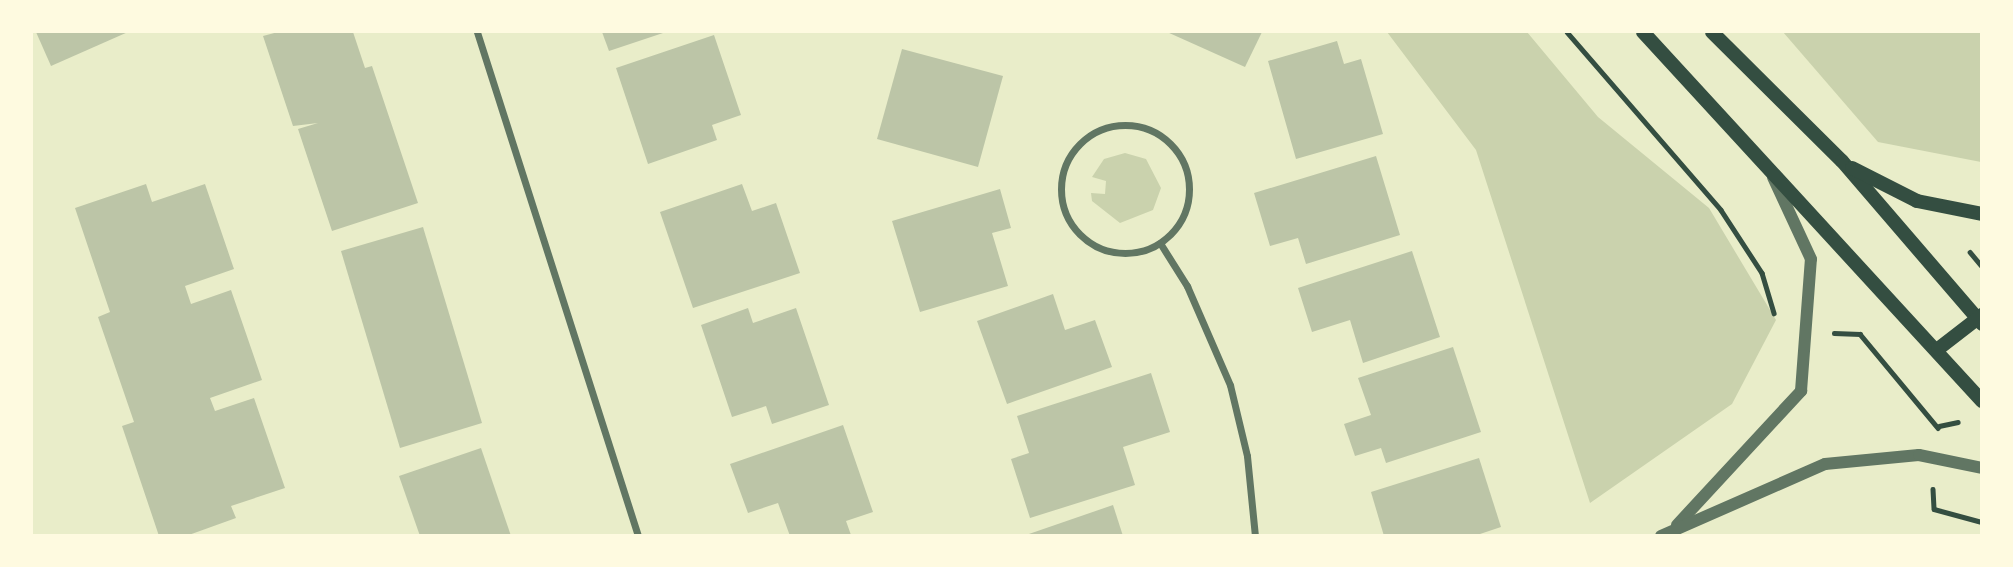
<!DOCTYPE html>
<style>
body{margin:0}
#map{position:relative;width:2013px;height:567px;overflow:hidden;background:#e9edc9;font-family:Cabin,sans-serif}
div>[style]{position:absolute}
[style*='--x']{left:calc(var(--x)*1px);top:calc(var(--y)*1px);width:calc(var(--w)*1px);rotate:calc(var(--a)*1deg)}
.green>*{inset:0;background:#cad2ad}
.building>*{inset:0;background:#bcc5a7}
.path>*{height:4.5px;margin:-2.25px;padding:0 2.25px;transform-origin:2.25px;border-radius:2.25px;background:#344e41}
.minor>*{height:7px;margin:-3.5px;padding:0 3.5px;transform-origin:3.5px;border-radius:3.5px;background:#617663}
.minor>.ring{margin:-3.5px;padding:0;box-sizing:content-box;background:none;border:7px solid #617663;border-radius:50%}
.tertiary>*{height:12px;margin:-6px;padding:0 6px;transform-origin:6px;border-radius:6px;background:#617663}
.secondary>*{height:14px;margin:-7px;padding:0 7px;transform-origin:7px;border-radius:7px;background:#344e41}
span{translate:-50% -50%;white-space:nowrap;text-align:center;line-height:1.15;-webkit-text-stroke:5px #fefae0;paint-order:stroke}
.frame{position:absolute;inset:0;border:33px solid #fefae0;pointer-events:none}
</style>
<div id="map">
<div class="green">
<div style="clip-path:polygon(1387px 32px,1527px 32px,1598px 117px,1709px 208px,1776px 320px,1732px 404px,1590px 503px,1476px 150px)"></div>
<div style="clip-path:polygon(1783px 32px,1981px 32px,1981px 162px,1878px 142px)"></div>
<div style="clip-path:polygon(1125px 153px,1146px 159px,1161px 188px,1153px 210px,1120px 223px,1092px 201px,1091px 193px,1105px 194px,1106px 181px,1092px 177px,1104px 159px)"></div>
</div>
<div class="building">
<div style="clip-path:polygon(36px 32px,128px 32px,51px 66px)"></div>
<div style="clip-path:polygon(278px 32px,353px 32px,365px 68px,372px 66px,418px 203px,332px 231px,298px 129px,318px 123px,293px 126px,263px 36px)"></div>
<div style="clip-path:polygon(602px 32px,666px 32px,609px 51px)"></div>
<div style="clip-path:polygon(1167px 32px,1262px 32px,1245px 67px)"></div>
<div style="clip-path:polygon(714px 35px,741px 115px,712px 125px,717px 140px,648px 164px,616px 68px)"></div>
<div style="clip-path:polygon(1337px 41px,1344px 64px,1361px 59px,1383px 134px,1296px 159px,1268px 61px)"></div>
<div style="clip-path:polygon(902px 49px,1003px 76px,978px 167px,877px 139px)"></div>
<div style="clip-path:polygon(1376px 156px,1400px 235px,1306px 264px,1298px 238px,1270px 246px,1254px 193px)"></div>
<div style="clip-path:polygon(146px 184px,152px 202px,205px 184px,234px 269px,185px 286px,191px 304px,231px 290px,262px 380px,210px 398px,215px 411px,254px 398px,285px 488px,231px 506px,236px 518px,186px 536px,159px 536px,122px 426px,134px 422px,98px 317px,110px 312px,75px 208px)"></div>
<div style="clip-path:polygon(742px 184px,752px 211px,776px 203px,800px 273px,693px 308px,660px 212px)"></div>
<div style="clip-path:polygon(1000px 189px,1011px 228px,992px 233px,1008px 286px,920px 312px,892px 221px)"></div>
<div style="clip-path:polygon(423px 227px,482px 423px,400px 448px,341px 251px)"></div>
<div style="clip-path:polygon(1412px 251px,1440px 337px,1363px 363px,1350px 320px,1312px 332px,1298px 288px)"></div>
<div style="clip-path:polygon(1053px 294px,1065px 330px,1095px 320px,1112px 367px,1007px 404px,977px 321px)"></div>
<div style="clip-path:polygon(748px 308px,753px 323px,796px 308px,829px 405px,772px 424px,766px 406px,732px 417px,701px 325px)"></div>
<div style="clip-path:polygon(1453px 347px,1481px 432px,1386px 463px,1381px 448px,1355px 456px,1344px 424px,1371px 415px,1358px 378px)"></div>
<div style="clip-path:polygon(1151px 373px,1170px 432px,1123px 447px,1135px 485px,1030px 518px,1011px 459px,1029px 453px,1017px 416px)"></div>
<div style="clip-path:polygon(843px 425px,873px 512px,846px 521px,851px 535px,790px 536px,778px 503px,748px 513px,730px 464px)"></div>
<div style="clip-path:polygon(481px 448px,511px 536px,420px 536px,399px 476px)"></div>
<div style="clip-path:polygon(1479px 458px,1501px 527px,1474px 536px,1384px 536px,1371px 492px)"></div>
<div style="clip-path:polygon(1113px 505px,1123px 536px,1026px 536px,1026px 535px)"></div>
</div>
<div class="path">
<div style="--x:1567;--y:32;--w:235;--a:49.1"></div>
<div style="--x:1721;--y:210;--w:75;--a:56.9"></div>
<div style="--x:1762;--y:273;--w:42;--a:73.3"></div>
<div style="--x:1970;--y:252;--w:17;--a:50"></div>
<div style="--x:1834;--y:333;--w:26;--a:2"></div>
<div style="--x:1860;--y:334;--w:122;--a:50.3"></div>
<div style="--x:1939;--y:426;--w:19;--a:-12"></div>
<div style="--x:1933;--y:489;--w:20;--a:87"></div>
<div style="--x:1934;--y:509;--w:50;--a:15.2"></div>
</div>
<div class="minor">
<div style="--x:477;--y:32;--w:529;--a:72.28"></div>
<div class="ring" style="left:1061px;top:125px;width:121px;height:121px"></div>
<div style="--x:1160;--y:243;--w:51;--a:57.9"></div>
<div style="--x:1187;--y:286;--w:108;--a:66.5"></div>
<div style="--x:1230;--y:385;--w:73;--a:76.5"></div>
<div style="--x:1247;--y:456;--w:80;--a:84.3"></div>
</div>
<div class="tertiary">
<div style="--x:1677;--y:525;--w:183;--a:-47.2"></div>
<div style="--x:1801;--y:391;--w:132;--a:-85.7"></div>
<div style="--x:1811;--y:259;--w:90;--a:-114.9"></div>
<div style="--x:1661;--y:536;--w:179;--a:-23.7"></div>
<div style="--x:1825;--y:464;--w:94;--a:-5.5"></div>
<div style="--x:1919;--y:455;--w:64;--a:11.7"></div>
</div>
<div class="secondary">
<div style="--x:1643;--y:32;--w:501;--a:47.43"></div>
<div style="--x:1712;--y:32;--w:183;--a:44.8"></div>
<div style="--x:1842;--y:161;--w:215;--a:49.3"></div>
<div style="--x:1852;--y:168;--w:73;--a:26.9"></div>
<div style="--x:1917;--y:201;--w:66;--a:11.3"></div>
<div style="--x:1938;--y:349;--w:56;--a:-37.7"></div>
</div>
<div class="frame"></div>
</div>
